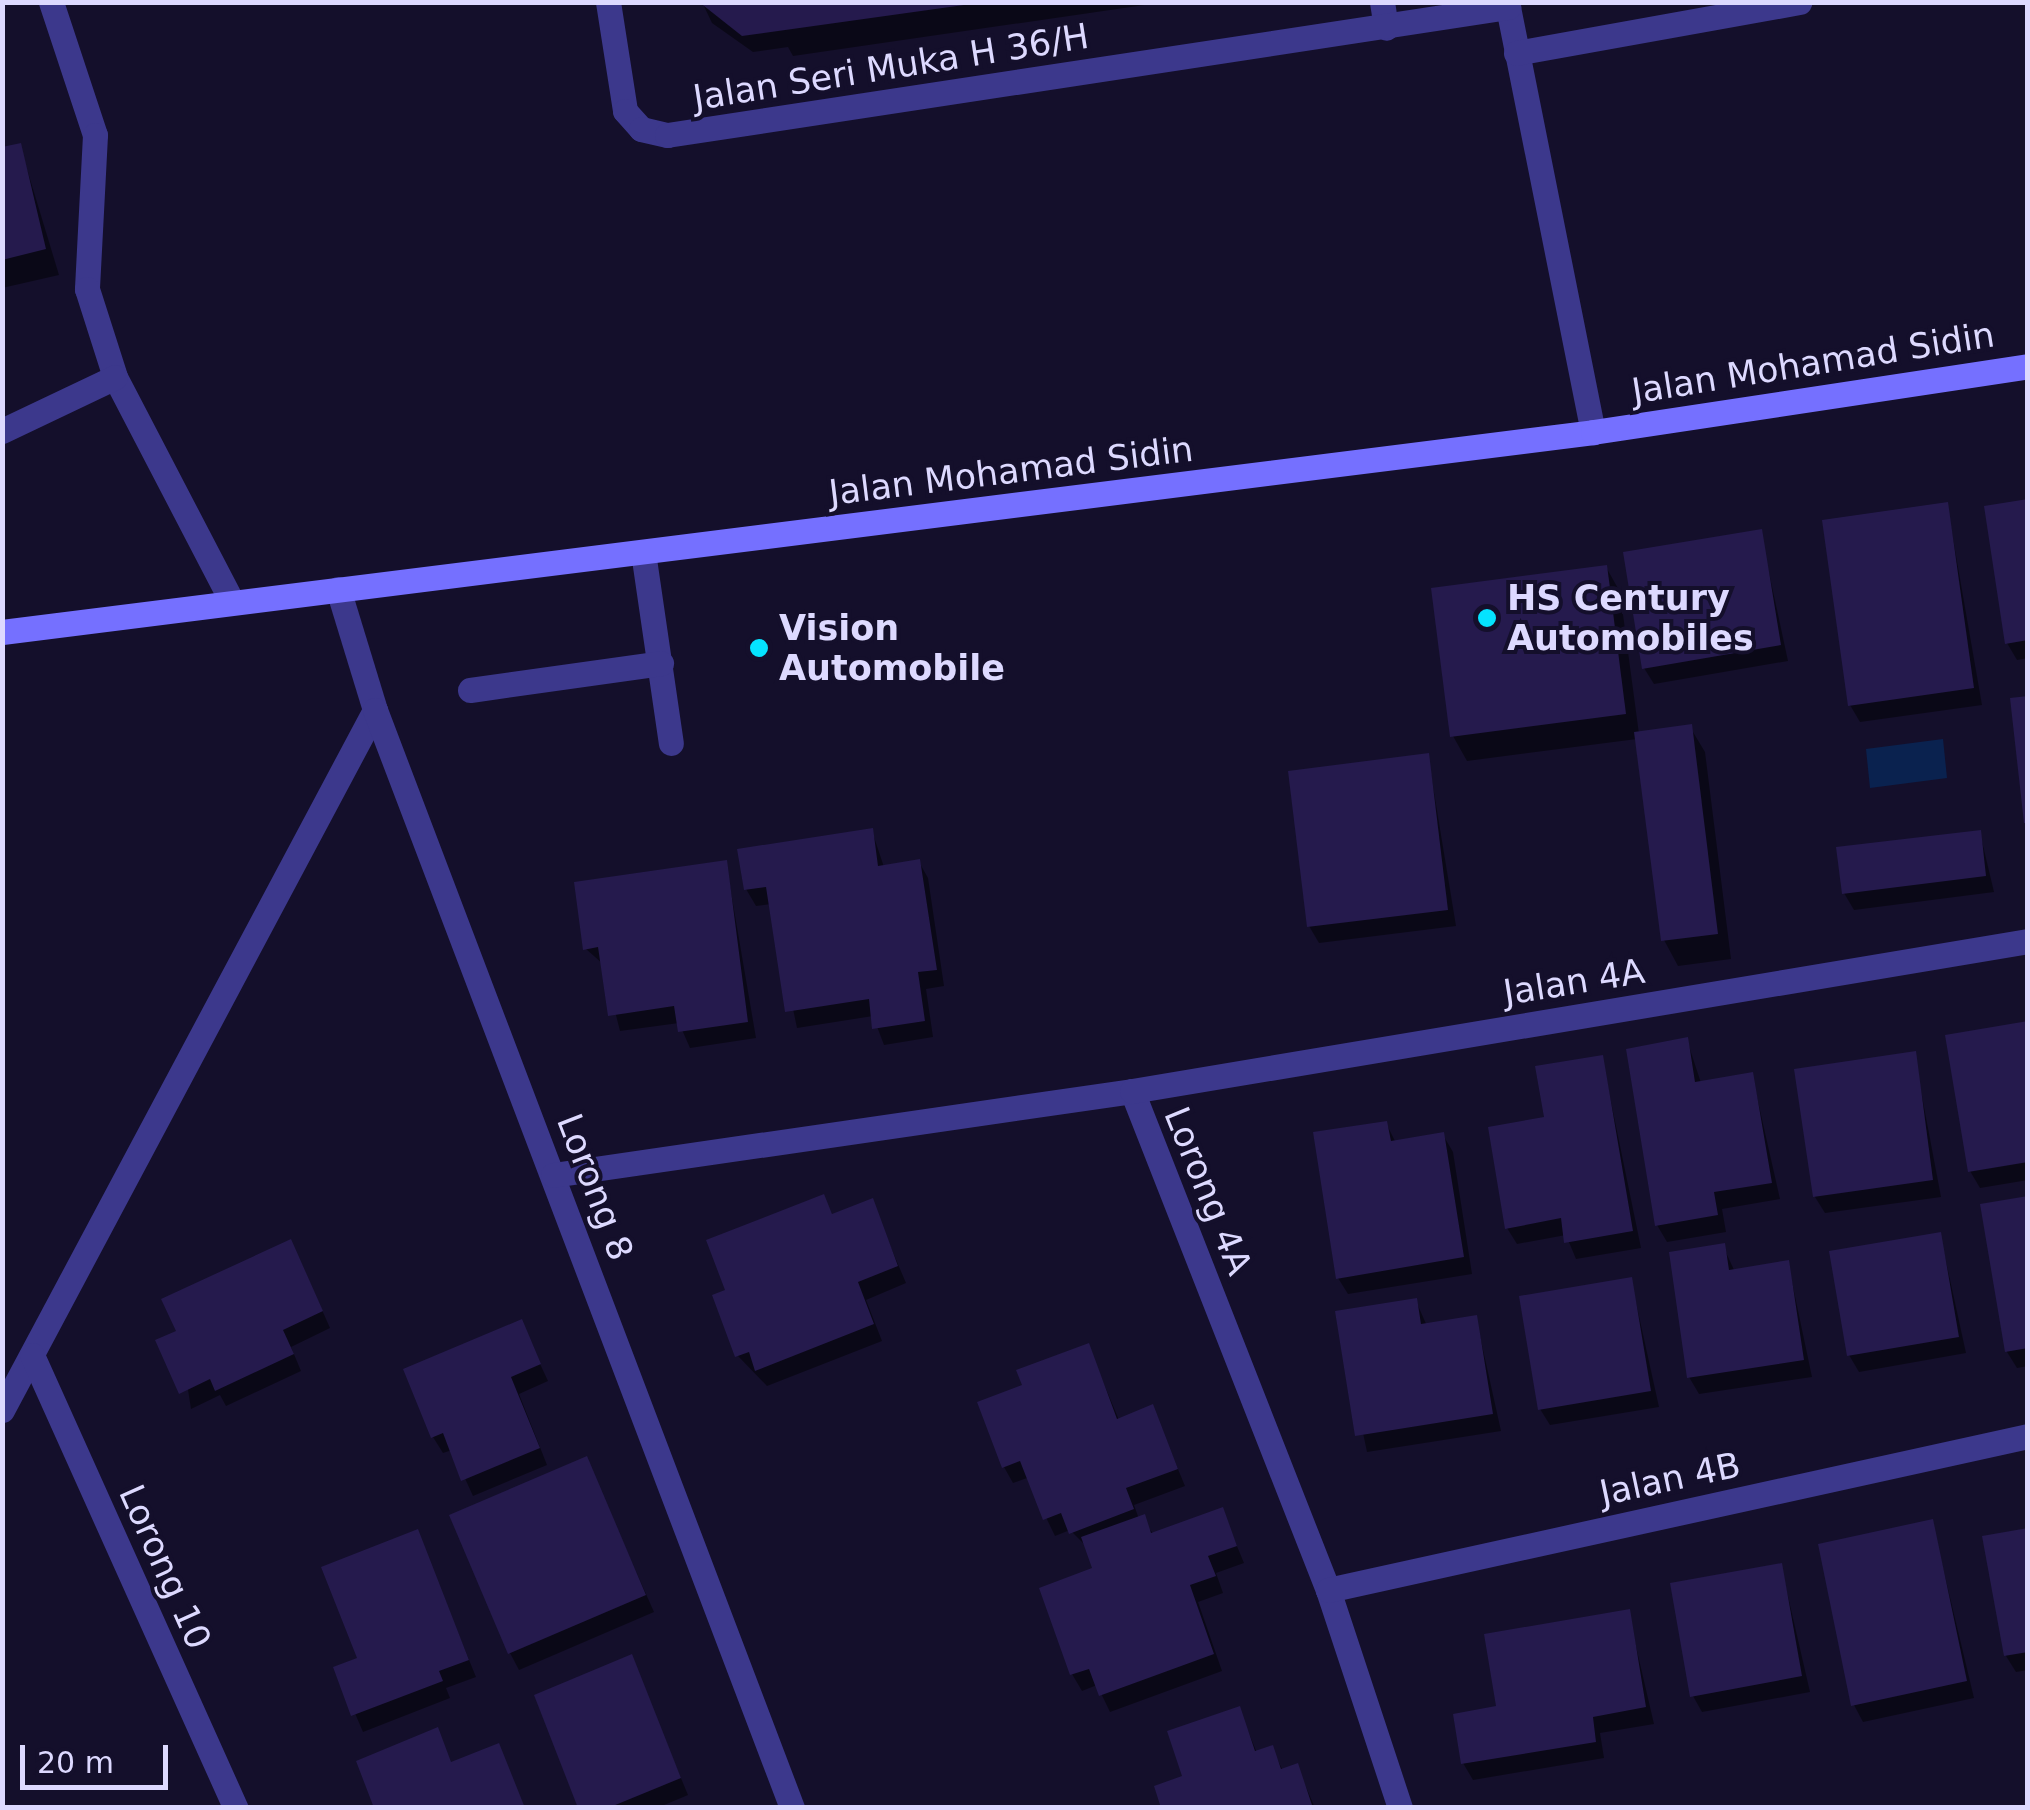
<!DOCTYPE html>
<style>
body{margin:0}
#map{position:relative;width:2030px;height:1810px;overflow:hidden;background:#140f2b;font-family:"DejaVu Sans",sans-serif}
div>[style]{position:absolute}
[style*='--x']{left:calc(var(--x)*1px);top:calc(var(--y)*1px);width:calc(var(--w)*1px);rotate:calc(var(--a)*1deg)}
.water>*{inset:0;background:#0a224f}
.shadow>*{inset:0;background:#0007}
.building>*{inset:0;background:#251a4d}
.lane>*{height:25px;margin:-12.5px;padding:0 12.5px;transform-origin:12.5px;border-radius:12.5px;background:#3c388c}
.street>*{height:25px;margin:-12.5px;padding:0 12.5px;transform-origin:12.5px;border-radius:12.5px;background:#3c388c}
.secondary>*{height:25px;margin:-12.5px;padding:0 12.5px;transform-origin:12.5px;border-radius:12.5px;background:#7570ff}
.dots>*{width:28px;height:28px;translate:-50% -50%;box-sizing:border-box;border:5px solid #140f2b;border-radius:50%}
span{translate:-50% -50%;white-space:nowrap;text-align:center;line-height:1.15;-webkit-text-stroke:8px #140f2b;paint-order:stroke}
.street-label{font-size:35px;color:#ddd9ff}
.poi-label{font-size:35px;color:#ddd9ff;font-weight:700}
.left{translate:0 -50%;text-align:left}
.frame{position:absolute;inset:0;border:5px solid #ddd9ff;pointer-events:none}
.scale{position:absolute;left:20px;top:1745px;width:148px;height:45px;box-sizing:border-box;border:5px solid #ddd9ff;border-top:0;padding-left:12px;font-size:30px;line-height:35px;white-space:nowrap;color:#ddd9ff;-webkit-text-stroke:8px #140f2b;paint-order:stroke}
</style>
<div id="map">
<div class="water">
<div style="clip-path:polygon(1943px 739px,1947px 778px,1870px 788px,1866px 749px)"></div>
</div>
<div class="shadow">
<div style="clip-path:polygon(1165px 2px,793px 56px,788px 47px,753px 52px,712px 23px,702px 2px)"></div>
<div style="clip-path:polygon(20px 146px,59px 275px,2px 288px,2px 150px)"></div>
<div style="clip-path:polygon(2028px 502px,2028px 658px,2017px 660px,2007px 643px)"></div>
<div style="clip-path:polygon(1947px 504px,1982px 705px,1860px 722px,1850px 705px)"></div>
<div style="clip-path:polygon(1760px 531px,1788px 661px,1654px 684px,1644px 668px)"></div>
<div style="clip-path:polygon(1606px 567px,1620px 592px,1639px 734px,1690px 727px,1705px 752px,1731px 959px,1678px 966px,1664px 940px,1637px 739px,1467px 761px,1453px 736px)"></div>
<div style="clip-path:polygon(1428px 756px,1456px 926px,1319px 943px,1309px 926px)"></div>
<div style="clip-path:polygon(872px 831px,884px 867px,919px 862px,928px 878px,944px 986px,926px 989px,933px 1037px,884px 1045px,873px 1016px,797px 1028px,771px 904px,756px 906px,746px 889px)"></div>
<div style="clip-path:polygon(1980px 833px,1994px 892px,1854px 910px,1844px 893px)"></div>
<div style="clip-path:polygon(726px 863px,756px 1038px,690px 1048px,679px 1023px,620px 1031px,603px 964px,586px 949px)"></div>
<div style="clip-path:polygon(2028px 1024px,2028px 1180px,1980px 1188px,1970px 1171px)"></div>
<div style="clip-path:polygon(1687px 1040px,1701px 1083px,1752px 1075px,1780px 1199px,1722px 1209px,1726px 1232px,1667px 1242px,1657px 1225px)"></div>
<div style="clip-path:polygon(1914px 1054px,1941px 1197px,1825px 1213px,1815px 1197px)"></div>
<div style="clip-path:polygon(1602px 1058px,1641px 1248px,1576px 1259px,1566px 1235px,1517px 1244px,1507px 1228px,1547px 1119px)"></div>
<div style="clip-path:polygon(1386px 1123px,1396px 1143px,1443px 1135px,1453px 1152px,1472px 1274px,1348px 1294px,1338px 1278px)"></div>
<div style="clip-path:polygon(823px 1197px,833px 1216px,871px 1201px,906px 1283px,866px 1300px,882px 1341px,767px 1386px,738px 1356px,728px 1291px)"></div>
<div style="clip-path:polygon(2028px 1198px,2028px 1366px,2017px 1368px,2007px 1352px)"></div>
<div style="clip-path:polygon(1940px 1234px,1966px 1353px,1859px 1372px,1849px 1355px)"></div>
<div style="clip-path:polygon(1723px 1246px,1735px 1272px,1788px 1263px,1812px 1377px,1699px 1394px,1689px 1377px)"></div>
<div style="clip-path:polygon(299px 1258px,330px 1328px,291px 1347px,301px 1371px,226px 1406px,220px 1395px,191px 1409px,179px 1332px)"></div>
<div style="clip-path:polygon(1631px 1280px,1659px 1407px,1550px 1425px,1540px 1409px)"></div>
<div style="clip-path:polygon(1416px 1301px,1427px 1326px,1476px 1318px,1501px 1431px,1367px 1452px,1338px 1313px)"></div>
<div style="clip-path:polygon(521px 1323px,548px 1381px,519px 1394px,547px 1465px,473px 1496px,452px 1450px,443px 1453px,433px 1437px)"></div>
<div style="clip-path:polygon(1088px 1346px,1119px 1420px,1152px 1407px,1185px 1486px,1134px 1505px,1139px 1519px,1154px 1534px,1222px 1510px,1244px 1563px,1216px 1573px,1223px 1593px,1198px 1602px,1222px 1671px,1110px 1712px,1097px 1685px,1082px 1691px,1072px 1674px,1042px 1589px,1096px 1569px,1087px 1547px,1070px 1530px,1055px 1536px,1027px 1478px,1013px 1483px,1004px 1467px,1025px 1387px)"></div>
<div style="clip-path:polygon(586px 1459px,654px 1612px,519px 1670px,510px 1653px)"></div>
<div style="clip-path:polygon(1932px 1522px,1974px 1698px,1863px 1722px,1854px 1705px)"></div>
<div style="clip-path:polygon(2028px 1530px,2028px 1670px,2016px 1672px,2006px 1656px)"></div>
<div style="clip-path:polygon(417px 1532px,476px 1677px,446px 1688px,450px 1698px,363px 1732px,336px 1669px,360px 1660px)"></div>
<div style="clip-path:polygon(1781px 1566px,1810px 1692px,1702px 1712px,1693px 1696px)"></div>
<div style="clip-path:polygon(1628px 1612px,1654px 1724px,1600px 1733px,1604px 1758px,1473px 1780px,1463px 1763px,1499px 1708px)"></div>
<div style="clip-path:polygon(631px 1658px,688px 1795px,657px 1808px,581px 1808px)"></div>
<div style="clip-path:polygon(1239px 1709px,1257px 1753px,1272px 1748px,1283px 1771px,1297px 1766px,1315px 1808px,1164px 1808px)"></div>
</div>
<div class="building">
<div style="clip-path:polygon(699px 2px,964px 2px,964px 5px,742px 36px)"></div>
<div style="clip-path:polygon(21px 143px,46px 249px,2px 260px,2px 147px)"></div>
<div style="clip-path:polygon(2028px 499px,2028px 640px,2005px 644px,1984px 506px)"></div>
<div style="clip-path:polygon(1948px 502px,1974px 688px,1848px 706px,1822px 520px)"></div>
<div style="clip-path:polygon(1762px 529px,1781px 645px,1642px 669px,1623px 552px)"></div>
<div style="clip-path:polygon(1607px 565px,1626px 714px,1450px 737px,1431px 588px)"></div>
<div style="clip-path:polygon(2028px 696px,2028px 823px,2024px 823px,2010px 698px)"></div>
<div style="clip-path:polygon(1692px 724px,1718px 934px,1661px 941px,1634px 732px)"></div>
<div style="clip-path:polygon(1429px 753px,1448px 910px,1307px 927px,1288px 771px)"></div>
<div style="clip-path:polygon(873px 828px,878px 866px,920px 859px,937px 970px,918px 972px,925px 1021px,872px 1029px,869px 999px,785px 1012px,766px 887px,744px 890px,737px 849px)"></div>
<div style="clip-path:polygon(1981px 830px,1986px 876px,1842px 894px,1836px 847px)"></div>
<div style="clip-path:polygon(727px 860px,748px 1022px,678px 1032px,674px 1006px,608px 1016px,598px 947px,583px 950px,574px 882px)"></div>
<div style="clip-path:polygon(2028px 1021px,2028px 1162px,1968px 1172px,1945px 1035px)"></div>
<div style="clip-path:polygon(1688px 1037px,1695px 1082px,1753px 1072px,1772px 1183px,1714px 1192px,1718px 1215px,1655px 1226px,1626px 1049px)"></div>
<div style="clip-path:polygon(1916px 1051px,1933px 1180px,1813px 1197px,1794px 1069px)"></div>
<div style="clip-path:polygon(1603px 1055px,1633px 1231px,1564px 1243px,1561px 1218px,1505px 1229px,1488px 1127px,1544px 1117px,1535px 1066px)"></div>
<div style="clip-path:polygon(1387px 1121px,1391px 1141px,1444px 1132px,1464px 1257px,1336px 1279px,1313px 1132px)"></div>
<div style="clip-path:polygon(824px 1194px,832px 1214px,873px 1198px,898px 1266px,858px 1282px,874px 1324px,755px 1371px,749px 1352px,735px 1357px,712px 1295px,725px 1290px,706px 1240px)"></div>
<div style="clip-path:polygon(2028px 1196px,2028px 1348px,2005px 1352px,1980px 1204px)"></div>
<div style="clip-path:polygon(1941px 1232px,1959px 1337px,1847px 1356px,1829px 1251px)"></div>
<div style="clip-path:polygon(291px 1239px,323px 1311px,283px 1330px,294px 1354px,215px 1391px,210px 1379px,179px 1394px,155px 1340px,176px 1331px,161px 1299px)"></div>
<div style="clip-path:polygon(1725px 1243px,1729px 1270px,1789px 1260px,1804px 1360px,1687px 1378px,1669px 1252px)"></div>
<div style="clip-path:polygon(1632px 1277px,1651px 1391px,1538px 1410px,1519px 1296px)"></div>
<div style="clip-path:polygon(1417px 1298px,1421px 1324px,1477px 1315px,1493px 1414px,1355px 1436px,1335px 1311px)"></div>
<div style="clip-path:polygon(522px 1319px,541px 1364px,511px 1377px,540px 1448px,461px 1481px,443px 1433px,431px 1438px,403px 1369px)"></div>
<div style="clip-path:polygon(1089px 1343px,1117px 1419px,1153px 1404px,1178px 1469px,1126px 1488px,1134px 1509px,1069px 1534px,1061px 1513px,1043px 1520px,1020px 1461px,1002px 1468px,977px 1402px,1022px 1385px,1016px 1370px)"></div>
<div style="clip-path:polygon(587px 1456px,646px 1595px,508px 1654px,449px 1515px)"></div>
<div style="clip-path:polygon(1223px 1507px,1237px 1546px,1208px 1556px,1216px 1576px,1190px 1585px,1214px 1654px,1099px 1696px,1089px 1669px,1070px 1675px,1039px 1588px,1092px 1568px,1081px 1537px,1145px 1514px,1151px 1533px)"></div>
<div style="clip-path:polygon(1933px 1519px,1967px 1681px,1851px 1706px,1818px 1544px)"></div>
<div style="clip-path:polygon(2028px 1528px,2028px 1652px,2004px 1656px,1982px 1536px)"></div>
<div style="clip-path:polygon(418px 1529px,469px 1660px,439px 1671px,443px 1681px,351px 1716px,333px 1667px,357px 1658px,321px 1567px)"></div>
<div style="clip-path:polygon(1782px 1563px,1802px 1676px,1690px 1697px,1670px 1583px)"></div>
<div style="clip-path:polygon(1630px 1609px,1646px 1707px,1593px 1717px,1596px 1742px,1461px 1764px,1453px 1714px,1496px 1706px,1484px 1634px)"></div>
<div style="clip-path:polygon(632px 1654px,681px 1778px,608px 1808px,578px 1808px,534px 1695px)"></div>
<div style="clip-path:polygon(1240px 1706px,1255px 1751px,1273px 1745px,1281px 1769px,1298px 1763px,1313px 1808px,1161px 1808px,1154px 1786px,1182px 1776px,1167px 1731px)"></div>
<div style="clip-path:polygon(438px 1727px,451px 1762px,499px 1743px,525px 1808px,374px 1808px,356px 1761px)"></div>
</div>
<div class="lane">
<div style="--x:51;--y:2;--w:140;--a:71.7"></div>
<div style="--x:95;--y:135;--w:154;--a:93"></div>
<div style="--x:87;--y:289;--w:92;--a:72.3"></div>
<div style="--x:115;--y:377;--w:249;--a:62.5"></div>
<div style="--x:608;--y:2;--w:110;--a:81.1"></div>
<div style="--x:625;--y:111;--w:24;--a:48"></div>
<div style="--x:1382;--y:2;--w:26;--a:81"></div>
<div style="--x:2;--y:431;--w:125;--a:-25.5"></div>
<div style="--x:643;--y:552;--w:193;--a:81.7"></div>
<div style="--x:470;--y:690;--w:193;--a:-8"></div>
<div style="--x:2;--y:1410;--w:793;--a:-61.95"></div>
</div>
<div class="street">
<div style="--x:1507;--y:2;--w:439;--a:78.7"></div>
<div style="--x:1516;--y:53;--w:288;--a:-10.2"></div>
<div style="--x:641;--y:129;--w:27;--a:13"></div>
<div style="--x:667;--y:135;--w:851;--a:-8.65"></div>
<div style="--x:338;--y:589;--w:127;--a:73"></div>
<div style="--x:375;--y:710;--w:1175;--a:69.2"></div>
<div style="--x:1132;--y:1091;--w:536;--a:68.56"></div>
<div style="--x:1328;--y:1590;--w:230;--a:71.7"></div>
<div style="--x:553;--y:1175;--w:585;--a:-8.25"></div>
<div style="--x:1132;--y:1091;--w:908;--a:-9.5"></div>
<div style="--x:32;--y:1355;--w:497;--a:65.8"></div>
<div style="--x:1328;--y:1590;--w:717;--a:-12.41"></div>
</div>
<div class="secondary">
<div style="--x:2;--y:632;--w:1604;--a:-7.16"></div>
<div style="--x:1593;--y:432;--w:440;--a:-8.6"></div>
</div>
<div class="dots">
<div style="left:1487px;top:618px;background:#05e3ff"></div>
<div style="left:759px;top:648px;background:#05e3ff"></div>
</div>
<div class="street-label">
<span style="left:891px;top:67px;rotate:-9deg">Jalan Seri Muka H 36/H</span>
<span style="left:1813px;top:363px;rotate:-9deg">Jalan Mohamad Sidin</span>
<span style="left:1011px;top:471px;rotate:-7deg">Jalan Mohamad Sidin</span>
<span style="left:1574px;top:982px;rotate:-9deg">Jalan 4A</span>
<span style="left:595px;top:1187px;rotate:69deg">Lorong 8</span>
<span style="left:1208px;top:1191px;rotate:68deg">Lorong 4A</span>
<span style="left:1670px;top:1479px;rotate:-12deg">Jalan 4B</span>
<span style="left:165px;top:1567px;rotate:66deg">Lorong 10</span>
</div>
<div class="poi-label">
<span class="left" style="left:1507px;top:618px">HS Century<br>Automobiles</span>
<span class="left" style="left:779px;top:648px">Vision<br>Automobile</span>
</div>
<div class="frame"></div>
<div class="scale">20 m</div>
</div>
